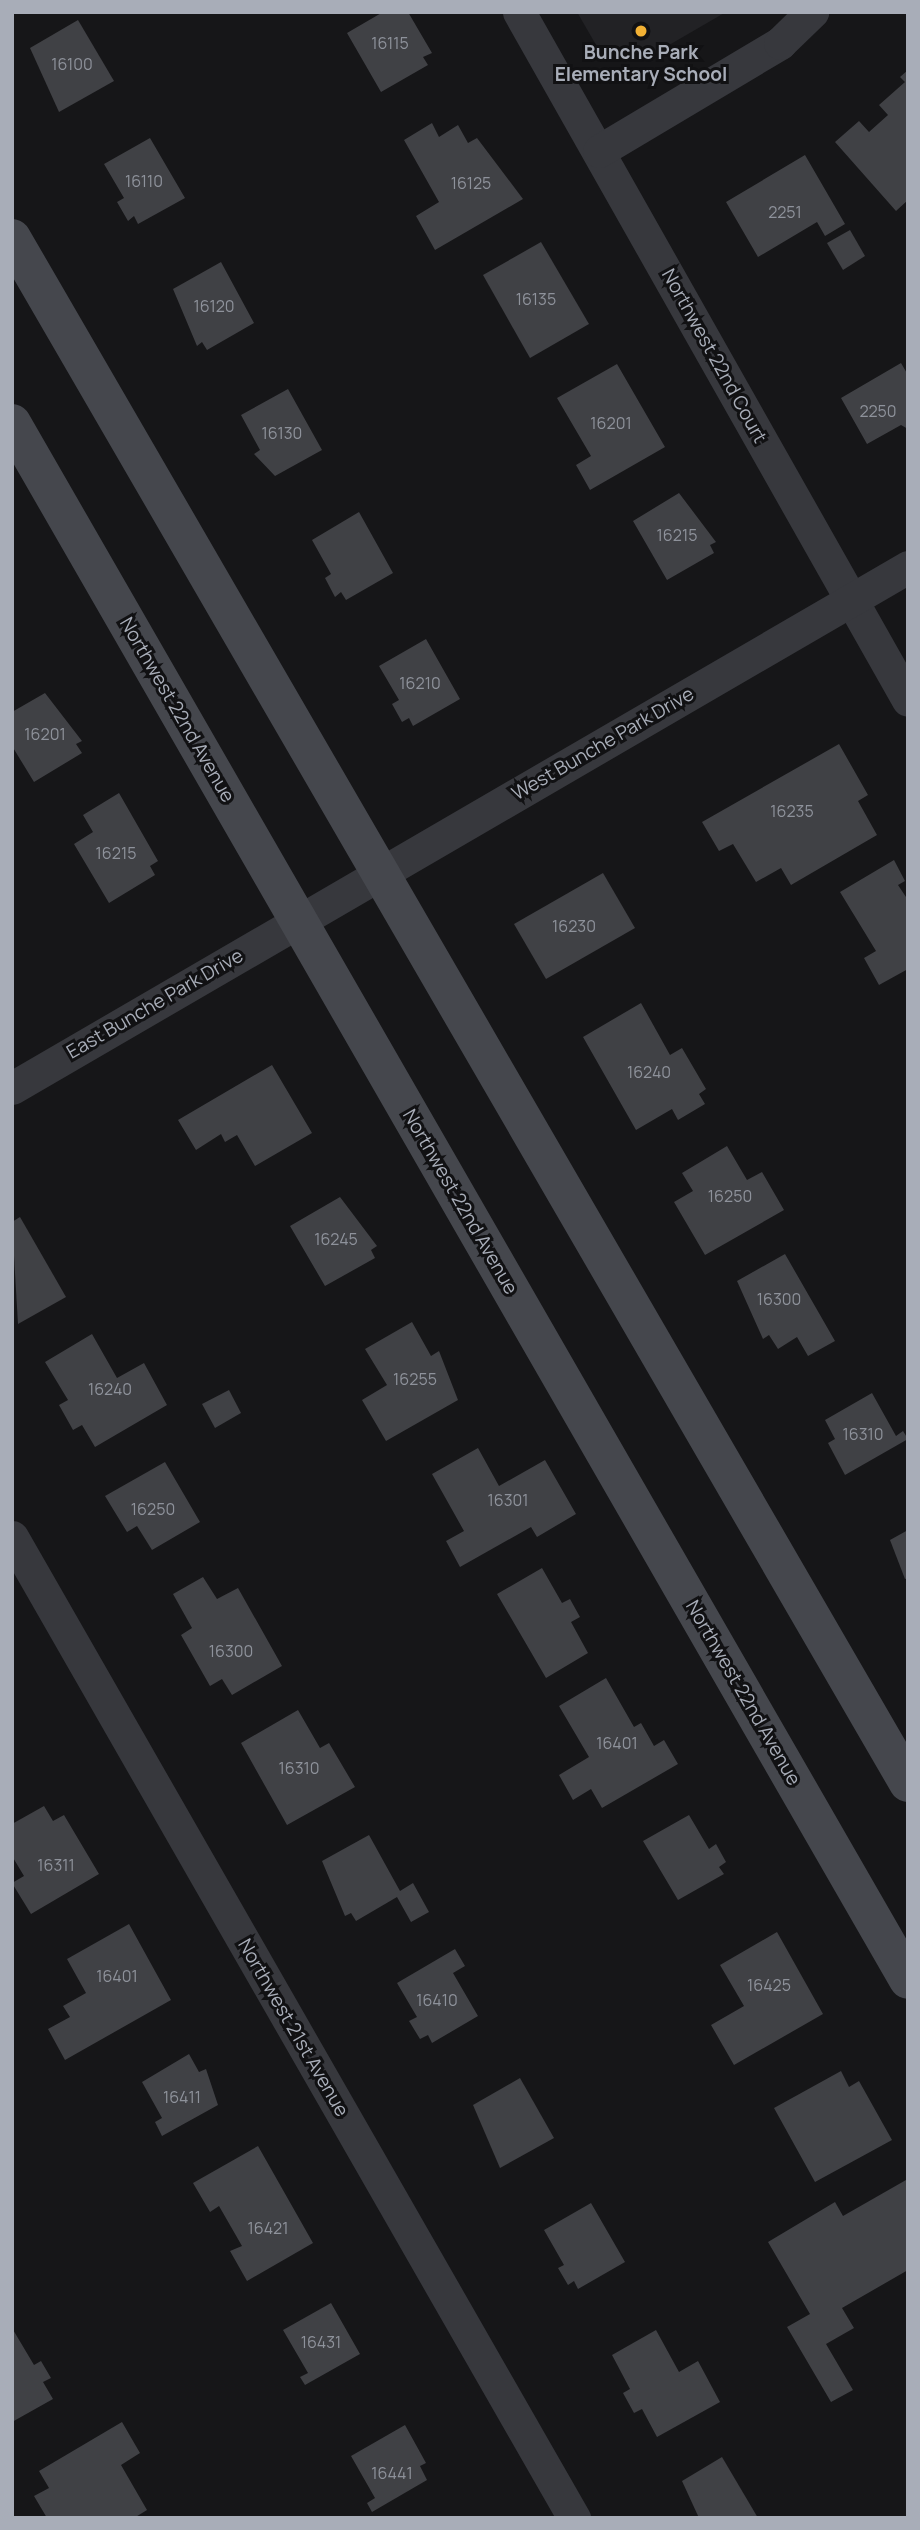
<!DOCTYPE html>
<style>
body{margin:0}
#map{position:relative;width:920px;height:2530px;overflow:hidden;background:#161618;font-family:Manrope,sans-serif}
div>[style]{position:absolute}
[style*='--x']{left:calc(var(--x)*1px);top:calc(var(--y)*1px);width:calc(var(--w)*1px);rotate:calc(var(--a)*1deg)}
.built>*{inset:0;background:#222225}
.building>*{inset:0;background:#404145}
.minor>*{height:33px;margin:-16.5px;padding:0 16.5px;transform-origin:16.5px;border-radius:16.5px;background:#37383d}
.secondary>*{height:38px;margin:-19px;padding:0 19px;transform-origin:19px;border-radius:19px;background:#45474d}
.dots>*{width:19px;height:19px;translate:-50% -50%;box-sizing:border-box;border:4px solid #111113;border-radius:50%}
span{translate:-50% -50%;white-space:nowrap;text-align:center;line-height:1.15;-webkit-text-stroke:6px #111113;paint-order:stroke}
.number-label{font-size:16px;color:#8e929b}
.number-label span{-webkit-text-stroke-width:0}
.poi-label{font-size:19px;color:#a8adb8;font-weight:700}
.street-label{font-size:19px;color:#a8adb8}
.frame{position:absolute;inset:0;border:14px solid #a8adb8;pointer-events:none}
</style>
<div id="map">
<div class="built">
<div style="clip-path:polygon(577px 12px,726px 12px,645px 59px,619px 61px,599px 50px)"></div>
</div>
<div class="building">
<div style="clip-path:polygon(383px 12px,408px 12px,432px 53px,423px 57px,428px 65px,381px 92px,347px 33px)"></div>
<div style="clip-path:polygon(78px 20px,114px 81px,59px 112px,30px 48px)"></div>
<div style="clip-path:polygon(908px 70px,908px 200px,896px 211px,835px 142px,859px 121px,869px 132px,888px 115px,879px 105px,905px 82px,900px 77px)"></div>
<div style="clip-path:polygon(432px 123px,439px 137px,458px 125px,468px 143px,477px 138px,523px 199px,435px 250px,416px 216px,439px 202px,404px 140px)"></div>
<div style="clip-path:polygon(150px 138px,185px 198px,138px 224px,134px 216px,128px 221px,117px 202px,124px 198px,104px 164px)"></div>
<div style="clip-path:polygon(805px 155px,845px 224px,825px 236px,817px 222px,758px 257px,726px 202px)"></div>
<div style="clip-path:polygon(850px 230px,865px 256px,843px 270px,827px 243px)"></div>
<div style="clip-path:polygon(541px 242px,589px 324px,530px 358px,483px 275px)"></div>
<div style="clip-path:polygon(221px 262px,254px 323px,207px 350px,202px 342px,197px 346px,173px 289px)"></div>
<div style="clip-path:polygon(901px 363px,908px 375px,908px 429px,901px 425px,867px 444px,841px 398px)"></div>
<div style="clip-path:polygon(617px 364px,665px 447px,590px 490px,576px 465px,591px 456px,557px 398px)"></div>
<div style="clip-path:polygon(288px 389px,322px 450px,275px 476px,254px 454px,260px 450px,241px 415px)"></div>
<div style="clip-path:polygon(679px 493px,716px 542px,710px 545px,714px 553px,667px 580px,633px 521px)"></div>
<div style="clip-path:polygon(359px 512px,393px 573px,346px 600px,341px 592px,335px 597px,325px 578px,331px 574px,312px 540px)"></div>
<div style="clip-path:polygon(426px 639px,460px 699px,413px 726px,409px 718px,402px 722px,392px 704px,399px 700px,379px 666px)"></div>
<div style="clip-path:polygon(45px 693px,82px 741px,76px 744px,82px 753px,34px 782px,12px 746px,12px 712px)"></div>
<div style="clip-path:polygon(839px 744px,868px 795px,858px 801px,877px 835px,791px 885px,781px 868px,756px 882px,733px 844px,719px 851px,702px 822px)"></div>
<div style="clip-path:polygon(119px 793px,158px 861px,150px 866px,155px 875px,109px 903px,74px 844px,93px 832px,83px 815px)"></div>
<div style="clip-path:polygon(894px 860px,905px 881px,898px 885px,908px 900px,908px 969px,879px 985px,864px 958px,876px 951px,840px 892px)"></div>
<div style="clip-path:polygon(603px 873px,635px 928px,546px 979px,514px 924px)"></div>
<div style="clip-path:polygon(641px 1003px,670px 1055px,682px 1048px,706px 1089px,699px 1094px,705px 1104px,678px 1120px,672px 1109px,636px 1130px,583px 1037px)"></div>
<div style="clip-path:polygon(272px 1065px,312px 1133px,255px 1166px,237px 1135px,225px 1142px,221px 1134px,196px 1150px,178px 1120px)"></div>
<div style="clip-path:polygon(727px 1146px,747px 1180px,762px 1172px,784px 1210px,705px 1255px,674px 1202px,693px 1191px,682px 1173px)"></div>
<div style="clip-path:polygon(340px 1197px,377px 1246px,371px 1250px,375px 1258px,325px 1286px,290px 1226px)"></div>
<div style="clip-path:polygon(20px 1217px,66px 1297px,18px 1324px,12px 1222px)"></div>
<div style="clip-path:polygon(785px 1254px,835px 1341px,808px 1356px,797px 1337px,778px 1349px,769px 1335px,763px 1339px,737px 1281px)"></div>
<div style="clip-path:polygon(412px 1322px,431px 1356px,439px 1351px,458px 1400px,386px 1441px,362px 1400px,387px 1385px,365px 1349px)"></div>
<div style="clip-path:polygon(92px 1334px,117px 1378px,144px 1363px,167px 1405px,95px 1447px,82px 1425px,73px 1430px,59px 1405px,68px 1400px,45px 1362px)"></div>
<div style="clip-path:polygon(229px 1390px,241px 1413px,215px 1428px,202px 1404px)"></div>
<div style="clip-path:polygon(872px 1393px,896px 1436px,903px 1431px,908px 1439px,845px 1475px,828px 1443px,835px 1439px,825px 1420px)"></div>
<div style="clip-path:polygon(478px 1448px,499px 1486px,545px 1460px,576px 1514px,537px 1537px,531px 1527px,460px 1567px,446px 1541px,464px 1531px,432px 1474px)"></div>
<div style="clip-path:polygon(165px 1462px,200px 1522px,152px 1550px,137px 1526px,127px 1532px,105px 1496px)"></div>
<div style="clip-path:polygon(908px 1530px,908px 1578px,905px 1579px,890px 1540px)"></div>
<div style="clip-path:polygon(542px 1568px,562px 1603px,570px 1599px,580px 1617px,571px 1622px,588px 1653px,546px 1678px,497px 1594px)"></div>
<div style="clip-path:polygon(203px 1577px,217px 1599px,238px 1588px,282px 1666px,232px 1695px,222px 1679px,210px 1686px,181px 1635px,192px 1628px,173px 1594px)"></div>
<div style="clip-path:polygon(606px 1678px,634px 1727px,641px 1723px,654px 1746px,664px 1740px,678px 1764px,602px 1808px,591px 1789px,573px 1800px,559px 1775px,589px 1757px,559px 1706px)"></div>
<div style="clip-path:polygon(298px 1710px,320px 1748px,329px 1743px,355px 1787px,287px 1825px,241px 1743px)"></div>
<div style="clip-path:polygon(44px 1806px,53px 1821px,64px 1815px,99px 1874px,31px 1914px,12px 1883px,24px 1876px,12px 1856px,12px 1824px)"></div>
<div style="clip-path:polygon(689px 1815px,709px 1849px,716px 1844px,726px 1862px,719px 1867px,724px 1874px,678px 1900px,643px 1841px)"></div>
<div style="clip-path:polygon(369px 1835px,400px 1891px,413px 1883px,429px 1912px,411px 1922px,397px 1897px,356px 1921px,351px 1913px,345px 1916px,322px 1861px)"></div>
<div style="clip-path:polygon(129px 1924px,171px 2000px,65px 2060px,48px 2029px,70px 2017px,63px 2006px,86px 1993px,67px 1959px)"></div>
<div style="clip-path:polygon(777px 1932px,823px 2014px,734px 2065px,711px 2025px,744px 2006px,720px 1965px)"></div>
<div style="clip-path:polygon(455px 1949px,465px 1966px,453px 1973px,478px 2016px,432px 2043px,428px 2035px,420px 2039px,409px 2021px,417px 2017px,397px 1983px)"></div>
<div style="clip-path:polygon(189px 2054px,199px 2072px,206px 2069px,218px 2105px,162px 2136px,155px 2122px,162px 2118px,142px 2082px)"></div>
<div style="clip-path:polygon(841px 2071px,849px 2087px,859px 2081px,892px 2140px,815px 2182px,774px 2108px)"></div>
<div style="clip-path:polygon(520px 2078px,554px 2138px,500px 2168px,473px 2105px)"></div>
<div style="clip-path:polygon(258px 2146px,313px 2243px,247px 2281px,230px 2251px,242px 2246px,219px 2206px,210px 2212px,193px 2183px)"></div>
<div style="clip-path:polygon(906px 2180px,908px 2270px,842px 2308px,854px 2328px,826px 2344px,853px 2390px,831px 2402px,787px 2327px,810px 2314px,768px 2242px,835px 2202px,843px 2216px)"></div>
<div style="clip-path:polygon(591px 2203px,625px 2262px,578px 2289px,574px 2281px,568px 2285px,558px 2268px,564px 2265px,544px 2230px)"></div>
<div style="clip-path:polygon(331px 2303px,360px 2354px,305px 2385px,300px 2377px,308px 2373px,283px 2330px)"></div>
<div style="clip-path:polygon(12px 2328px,34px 2365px,41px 2361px,51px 2378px,43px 2382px,53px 2399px,12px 2422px)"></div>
<div style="clip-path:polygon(656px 2330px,679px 2372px,698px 2361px,720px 2402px,657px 2437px,642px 2409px,634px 2413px,623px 2393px,630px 2389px,612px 2355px)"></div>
<div style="clip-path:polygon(122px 2422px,140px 2453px,121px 2465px,147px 2510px,134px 2518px,47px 2518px,34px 2496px,49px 2488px,39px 2471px)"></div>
<div style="clip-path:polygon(405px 2425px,426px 2463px,420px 2466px,427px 2480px,372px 2512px,367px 2503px,375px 2498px,351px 2456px)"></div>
<div style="clip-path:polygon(722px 2457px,758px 2518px,699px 2518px,682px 2481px)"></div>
</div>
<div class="minor">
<div style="--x:519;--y:12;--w:790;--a:60.52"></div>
<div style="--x:599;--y:151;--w:211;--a:-30.8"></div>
<div style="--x:780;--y:43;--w:45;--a:-44.1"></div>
<div style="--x:12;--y:1088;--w:1036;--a:-30.18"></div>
<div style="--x:12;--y:1537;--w:1131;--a:60.19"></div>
</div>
<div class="secondary">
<div style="--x:12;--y:238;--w:1786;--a:59.89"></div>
<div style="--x:12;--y:423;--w:1796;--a:60.08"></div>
</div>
<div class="dots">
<div style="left:641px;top:31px;background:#f2b134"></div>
</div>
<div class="number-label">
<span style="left:390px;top:43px">16115</span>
<span style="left:72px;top:64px">16100</span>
<span style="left:144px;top:181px">16110</span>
<span style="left:471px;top:183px">16125</span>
<span style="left:785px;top:212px">2251</span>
<span style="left:536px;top:299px">16135</span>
<span style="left:214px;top:306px">16120</span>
<span style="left:878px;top:411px">2250</span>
<span style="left:611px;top:423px">16201</span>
<span style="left:282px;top:433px">16130</span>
<span style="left:677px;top:535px">16215</span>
<span style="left:420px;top:683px">16210</span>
<span style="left:45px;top:734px">16201</span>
<span style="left:792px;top:811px">16235</span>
<span style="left:116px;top:853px">16215</span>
<span style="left:574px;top:926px">16230</span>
<span style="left:649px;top:1072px">16240</span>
<span style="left:730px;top:1196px">16250</span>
<span style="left:336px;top:1239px">16245</span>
<span style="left:779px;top:1299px">16300</span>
<span style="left:415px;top:1379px">16255</span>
<span style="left:110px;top:1389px">16240</span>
<span style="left:863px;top:1434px">16310</span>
<span style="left:508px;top:1500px">16301</span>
<span style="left:153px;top:1509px">16250</span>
<span style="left:231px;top:1651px">16300</span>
<span style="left:617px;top:1743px">16401</span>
<span style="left:299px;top:1768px">16310</span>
<span style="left:56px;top:1865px">16311</span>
<span style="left:117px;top:1976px">16401</span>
<span style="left:769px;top:1985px">16425</span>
<span style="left:437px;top:2000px">16410</span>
<span style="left:182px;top:2097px">16411</span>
<span style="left:268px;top:2228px">16421</span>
<span style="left:321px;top:2342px">16431</span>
<span style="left:392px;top:2473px">16441</span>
</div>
<div class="poi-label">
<span style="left:641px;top:64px">Bunche Park<br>Elementary School</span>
</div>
<div class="street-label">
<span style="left:714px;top:356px;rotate:61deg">Northwest 22nd Court</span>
<span style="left:177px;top:710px;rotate:60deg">Northwest 22nd Avenue</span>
<span style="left:603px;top:744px;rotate:-30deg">West Bunche Park Drive</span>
<span style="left:155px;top:1004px;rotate:-30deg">East Bunche Park Drive</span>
<span style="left:460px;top:1202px;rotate:60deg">Northwest 22nd Avenue</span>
<span style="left:743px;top:1693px;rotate:60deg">Northwest 22nd Avenue</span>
<span style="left:293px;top:2028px;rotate:60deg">Northwest 21st Avenue</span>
</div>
<div class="frame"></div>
</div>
